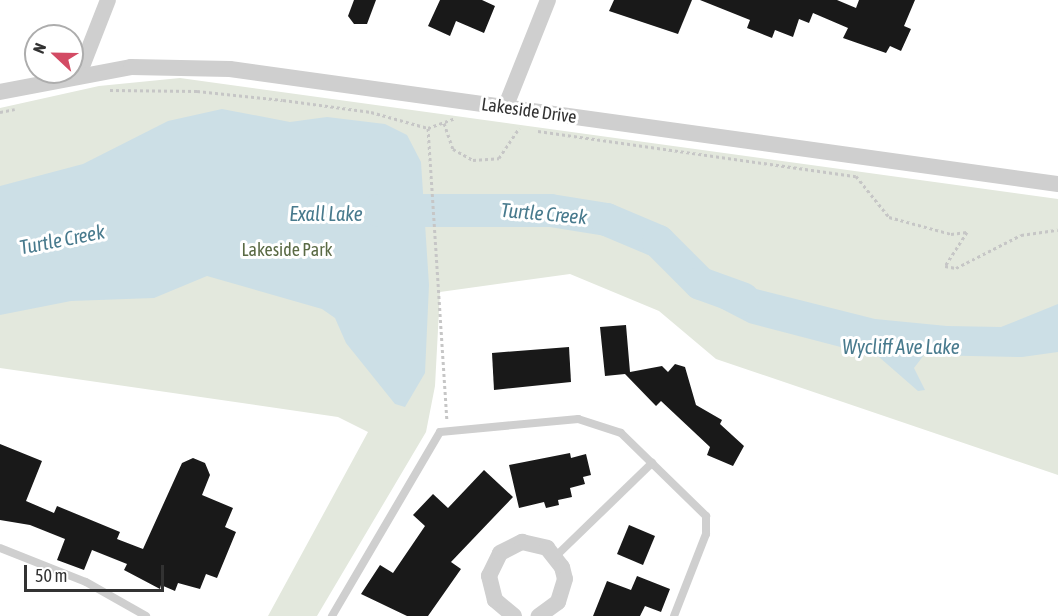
<!DOCTYPE html>
<style>
body{margin:0}
#map{position:relative;width:1058px;height:616px;overflow:hidden;background:#fff;font-family:"Asap Condensed",sans-serif}
div>[style]{position:absolute}
[style*='--x']{left:calc(var(--x)*1px);top:calc(var(--y)*1px);width:calc(var(--w)*1px);rotate:calc(var(--a)*1deg)}
.green>*{inset:0;background:#e3e8dd}
.water>*{inset:0;background:#ccdfe6}
.river>*{height:33px;margin:-16.5px;padding:0 16.5px;transform-origin:16.5px;border-radius:16.5px;background:#ccdfe6}
.building>*{inset:0;background:#191919}
.path>*{height:3px;margin-top:-1.5px;transform-origin:0;background:repeating-linear-gradient(90deg,#c6c6c6 0 3px,transparent 0 6px)}
.service>*{height:8px;margin:-4px;padding:0 4px;transform-origin:4px;border-radius:4px;background:#cfcfcf}
.minor>*{height:16px;margin:-8px;padding:0 8px;transform-origin:8px;border-radius:8px;background:#cfcfcf}
span{translate:-50% -50%;white-space:nowrap;text-align:center;line-height:1.15;-webkit-text-stroke:6px #fff;paint-order:stroke}
.street-label{font-size:18px;color:#323232}
.park-label{font-size:18px;color:#5a6a44}
.water-label{font-size:20px;color:#487a8d;font-style:italic}
.north{position:absolute;left:24px;top:24px;width:60px;height:60px;box-sizing:border-box;background:#fff;border:2px solid #adadad;border-radius:50%;rotate:292deg;font-size:16px;font-weight:700;line-height:24px;text-align:center;color:#323232}
.north::after{content:'';display:block;margin:auto;width:21px;height:27px;background:#d34b64;clip-path:polygon(50% 0,100% 100%,50% 72%,0 100%)}
.scale{position:absolute;left:24px;top:565px;width:140px;height:27px;box-sizing:border-box;border:3px solid #323232;border-top:0;padding-left:8px;font-size:18px;line-height:21px;white-space:nowrap;color:#323232;-webkit-text-stroke:4px #fff;paint-order:stroke}
</style>
<div id="map">
<div class="green">
<div style="clip-path:polygon(180px 78px,1058px 199px,1058px 475px,716px 359px,659px 311px,570px 274px,440px 292px,435px 386px,426px 432px,317px 616px,268px 616px,368px 432px,338px 417px,0 368px,0 108px,99px 86px)"></div>
</div>
<div class="water">
<div style="clip-path:polygon(222px 109px,290px 122px,327px 117px,385px 124px,407px 135px,421px 162px,429px 285px,425px 373px,405px 407px,395px 404px,346px 343px,335px 318px,322px 309px,207px 276px,154px 298px,71px 301px,0 315px,0 186px,83px 164px,168px 121px)"></div>
<div style="clip-path:polygon(717px 279px,875px 319px,947px 326px,1001px 327px,1058px 304px,1058px 352px,1022px 357px,924px 355px,914px 368px,925px 390px,918px 391px,879px 357px,749px 323px,695px 295px,700px 283px)"></div>
</div>
<div class="river">
<div style="--x:378;--y:210;--w:172;--a:0"></div>
<div style="--x:550;--y:210;--w:57;--a:9.1"></div>
<div style="--x:606;--y:219;--w:56;--a:22.9"></div>
<div style="--x:658;--y:241;--w:59;--a:45"></div>
<div style="--x:700;--y:283;--w:45;--a:19.7"></div>
</div>
<div class="building">
<div style="clip-path:polygon(354px 0,376px 0,367px 24px,354px 24px,348px 16px)"></div>
<div style="clip-path:polygon(440px 0,482px 0,495px 6px,484px 33px,456px 21px,450px 36px,428px 26px)"></div>
<div style="clip-path:polygon(614px 0,692px 0,678px 34px,609px 11px)"></div>
<div style="clip-path:polygon(700px 0,837px 0,856px 8px,859px 0,915px 0,904px 26px,911px 29px,901px 51px,890px 46px,886px 53px,843px 38px,848px 28px,813px 13px,809px 23px,799px 19px,793px 37px,775px 30px,772px 38px,747px 28px,750px 20px)"></div>
<div style="clip-path:polygon(626px 325px,630px 372px,662px 366px,668px 372px,675px 364px,685px 367px,696px 405px,722px 420px,720px 424px,744px 446px,733px 466px,707px 455px,710px 447px,661px 401px,656px 406px,625px 374px,605px 376px,600px 327px)"></div>
<div style="clip-path:polygon(569px 347px,571px 382px,494px 390px,492px 353px)"></div>
<div style="clip-path:polygon(0 444px,42px 461px,26px 501px,54px 513px,57px 506px,120px 532px,117px 539px,143px 549px,182px 463px,193px 458px,205px 463px,210px 475px,202px 495px,233px 508px,225px 527px,236px 532px,217px 578px,206px 574px,200px 589px,178px 583px,175px 591px,161px 585px,160px 589px,124px 570px,127px 564px,92px 550px,84px 570px,57px 560px,65px 539px,30px 525px,0 520px)"></div>
<div style="clip-path:polygon(570px 453px,571px 458px,586px 454px,591px 475px,583px 477px,585px 484px,570px 488px,572px 497px,558px 500px,559px 505px,546px 508px,544px 502px,519px 508px,509px 465px)"></div>
<div style="clip-path:polygon(484px 470px,513px 497px,451px 562px,461px 569px,428px 616px,407px 616px,361px 594px,380px 565px,393px 573px,425px 526px,413px 515px,433px 494px,448px 508px)"></div>
<div style="clip-path:polygon(629px 525px,655px 536px,643px 565px,617px 554px)"></div>
<div style="clip-path:polygon(637px 576px,670px 589px,661px 612px,645px 606px,640px 616px,593px 616px,607px 581px,631px 590px)"></div>
</div>
<div class="path">
<div style="--x:110;--y:90;--w:87;--a:0.7"></div>
<div style="--x:197;--y:91;--w:86;--a:6"></div>
<div style="--x:283;--y:100;--w:89;--a:7.8"></div>
<div style="--x:371;--y:112;--w:59;--a:15.7"></div>
<div style="--x:428;--y:128;--w:29;--a:-20"></div>
<div style="--x:0;--y:112;--w:15;--a:-11"></div>
<div style="--x:444;--y:123;--w:28;--a:71"></div>
<div style="--x:453;--y:149;--w:23;--a:29"></div>
<div style="--x:473;--y:160;--w:26;--a:-4"></div>
<div style="--x:499;--y:158;--w:36;--a:-56"></div>
<div style="--x:428;--y:128;--w:293;--a:86.3"></div>
<div style="--x:538;--y:131;--w:321;--a:8.1"></div>
<div style="--x:856;--y:176;--w:53;--a:51.2"></div>
<div style="--x:889;--y:217;--w:64;--a:15.3"></div>
<div style="--x:951;--y:234;--w:16;--a:-7"></div>
<div style="--x:967;--y:232;--w:40;--a:122.9"></div>
<div style="--x:945;--y:266;--w:11;--a:10"></div>
<div style="--x:956;--y:268;--w:73;--a:-26.9"></div>
<div style="--x:1021;--y:235;--w:37;--a:-8"></div>
</div>
<div class="service">
<div style="--x:0;--y:548;--w:92;--a:21.6"></div>
<div style="--x:86;--y:582;--w:69;--a:29.5"></div>
<div style="--x:556;--y:556;--w:134;--a:-44.1"></div>
<div style="--x:332;--y:616;--w:213;--a:-59.6"></div>
<div style="--x:440;--y:432;--w:139;--a:-5.4"></div>
<div style="--x:578;--y:419;--w:45;--a:18"></div>
<div style="--x:621;--y:433;--w:119;--a:44.3"></div>
<div style="--x:706;--y:516;--w:18;--a:90"></div>
<div style="--x:706;--y:534;--w:88;--a:111.3"></div>
</div>
<div class="minor">
<div style="--x:79;--y:74;--w:79;--a:-68.6"></div>
<div style="--x:0;--y:92;--w:133;--a:-10.8"></div>
<div style="--x:131;--y:67;--w:99;--a:1.2"></div>
<div style="--x:230;--y:69;--w:836;--a:7.91"></div>
<div style="--x:505;--y:108;--w:116;--a:-68.3"></div>
<div style="--x:514;--y:616;--w:25;--a:-140"></div>
<div style="--x:495;--y:600;--w:25;--a:-104"></div>
<div style="--x:489;--y:576;--w:25;--a:-64"></div>
<div style="--x:500;--y:553;--w:25;--a:-27"></div>
<div style="--x:522;--y:542;--w:26;--a:13"></div>
<div style="--x:547;--y:548;--w:24;--a:52"></div>
<div style="--x:562;--y:567;--w:12;--a:76"></div>
<div style="--x:565;--y:579;--w:24;--a:107"></div>
<div style="--x:558;--y:602;--w:24;--a:144"></div>
</div>
<div class="street-label">
<span style="left:529px;top:111px;rotate:8deg">Lakeside Drive</span>
</div>
<div class="park-label">
<span style="left:287px;top:250px">Lakeside Park</span>
</div>
<div class="water-label">
<span style="left:326px;top:213px">Exall Lake</span>
<span style="left:544px;top:213px;rotate:5deg">Turtle Creek</span>
<span style="left:62px;top:239px;rotate:-11deg">Turtle Creek</span>
<span style="left:901px;top:346px">Wycliff Ave Lake</span>
</div>
<div class="north">N</div>
<div class="scale">50 m</div>
</div>
